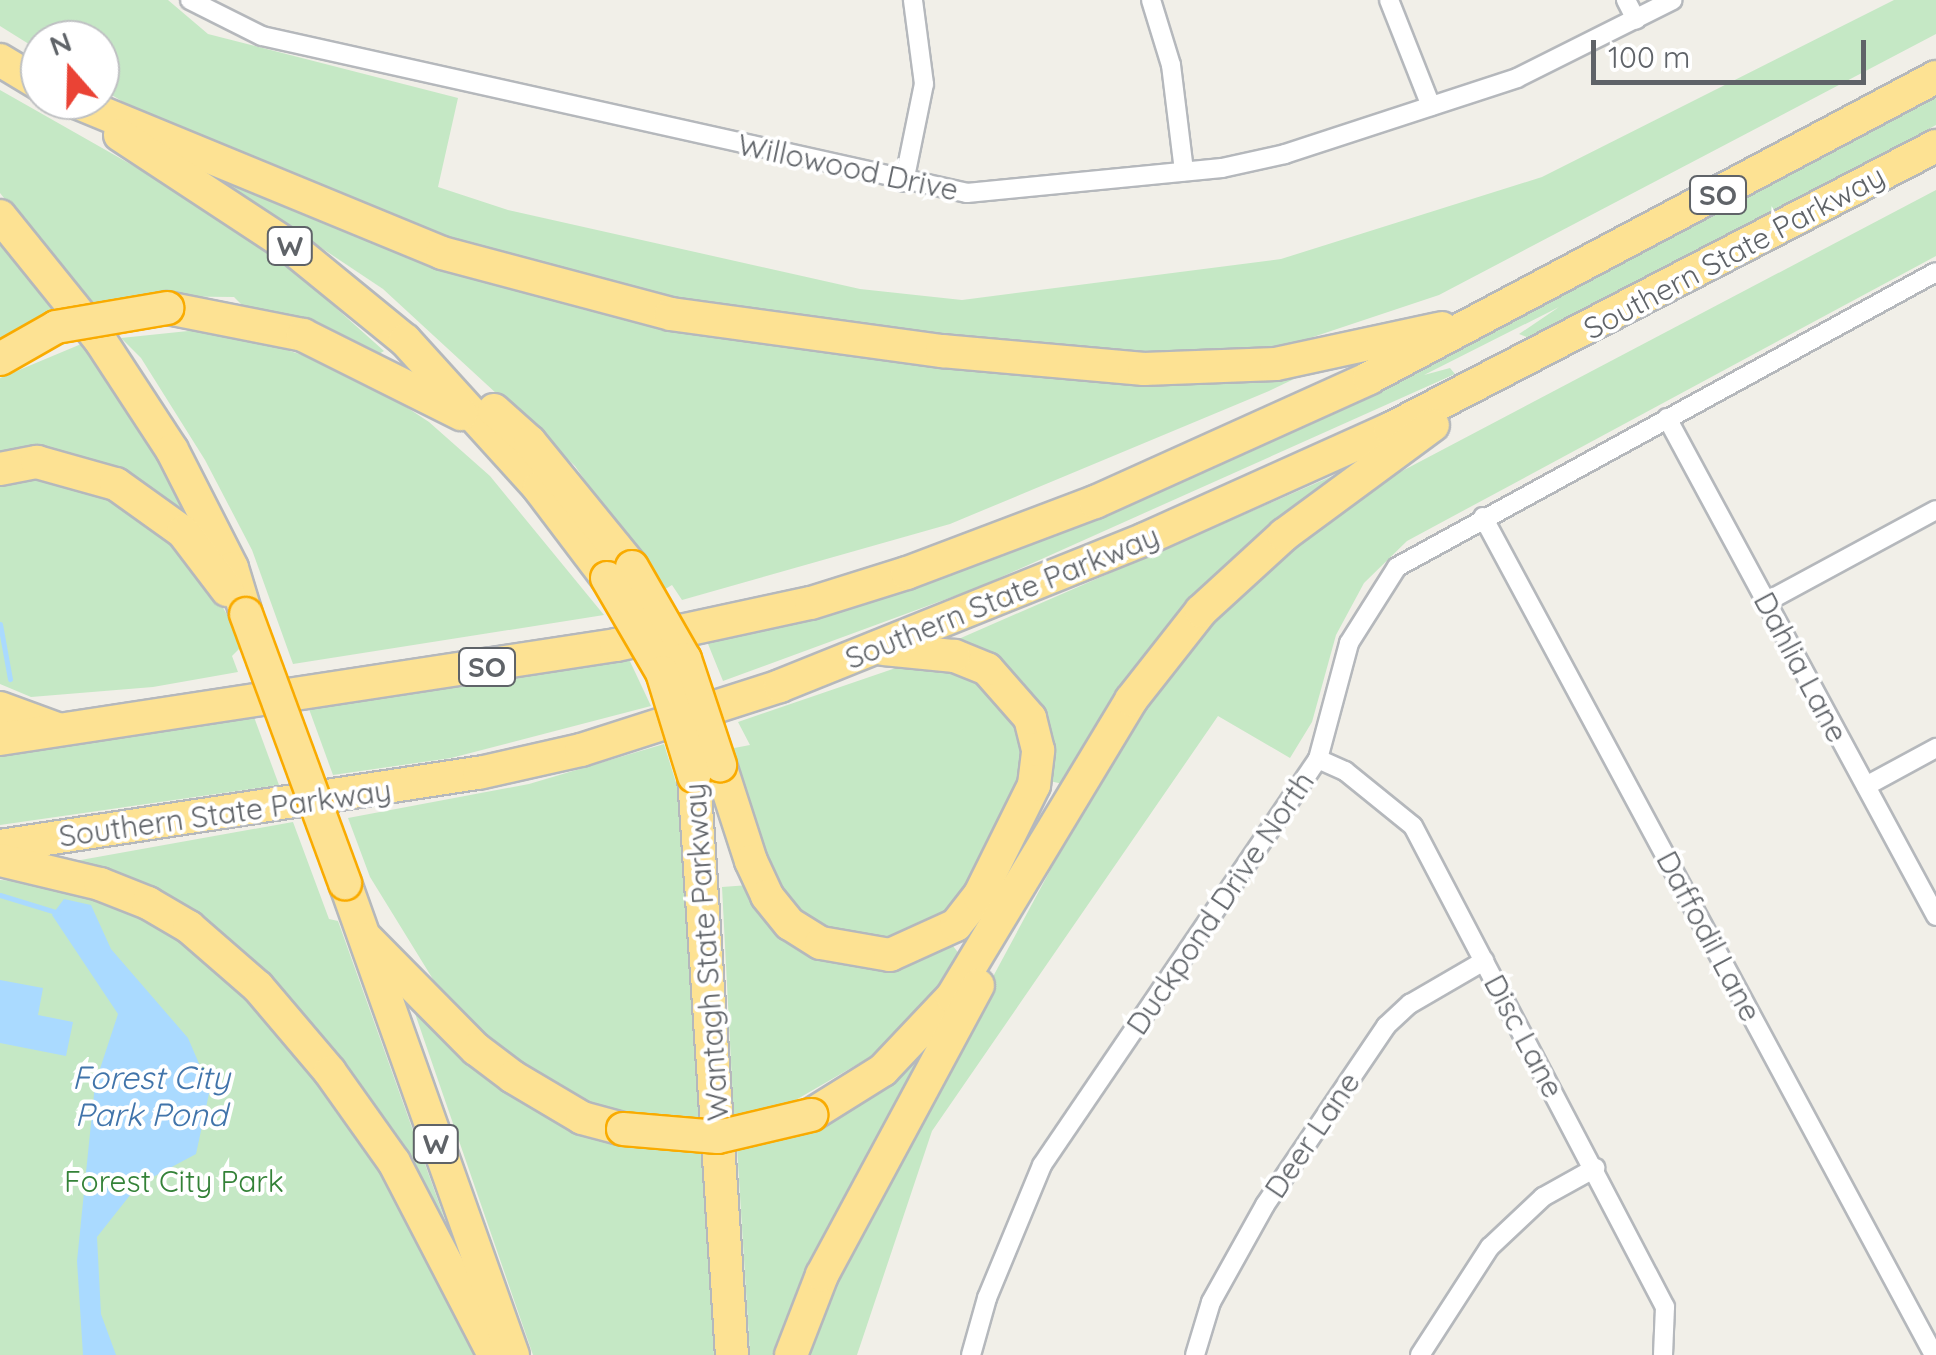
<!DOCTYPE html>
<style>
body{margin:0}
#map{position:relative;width:1936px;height:1355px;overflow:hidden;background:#f1efe8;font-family:Quicksand,sans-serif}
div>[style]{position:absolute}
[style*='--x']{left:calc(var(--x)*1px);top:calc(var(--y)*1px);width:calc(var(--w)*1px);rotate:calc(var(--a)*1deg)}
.green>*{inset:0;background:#c5e8c5}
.water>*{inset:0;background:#aadaff}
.stream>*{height:5px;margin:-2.5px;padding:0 2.5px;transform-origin:2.5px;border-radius:2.5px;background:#aadaff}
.roads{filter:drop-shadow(2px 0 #b5b8bc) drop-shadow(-2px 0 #b5b8bc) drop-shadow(0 2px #b5b8bc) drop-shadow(0 -2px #b5b8bc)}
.street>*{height:18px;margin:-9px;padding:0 9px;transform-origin:9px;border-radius:9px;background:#fff}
.highway>*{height:32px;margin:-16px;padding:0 16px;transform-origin:16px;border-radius:16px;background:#fde293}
.bridges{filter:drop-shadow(2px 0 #f9ab00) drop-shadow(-2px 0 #f9ab00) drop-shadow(0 2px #f9ab00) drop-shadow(0 -2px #f9ab00)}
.highway-bridge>*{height:32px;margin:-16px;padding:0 16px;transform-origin:16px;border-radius:16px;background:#fde293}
span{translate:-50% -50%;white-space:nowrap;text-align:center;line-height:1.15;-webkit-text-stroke:8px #fff;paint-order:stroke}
.shield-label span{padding:2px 8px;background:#fff;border:2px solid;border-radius:8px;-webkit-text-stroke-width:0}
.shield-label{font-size:28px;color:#5f6368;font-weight:700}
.street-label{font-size:30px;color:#5f6368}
.park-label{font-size:30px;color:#348238}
.water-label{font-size:32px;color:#4174aa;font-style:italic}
.north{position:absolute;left:20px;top:20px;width:100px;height:100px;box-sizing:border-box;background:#fff;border:2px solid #bfc1c3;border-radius:50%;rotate:340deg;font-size:28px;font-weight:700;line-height:40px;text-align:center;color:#5f6368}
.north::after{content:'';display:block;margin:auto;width:35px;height:45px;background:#ea4335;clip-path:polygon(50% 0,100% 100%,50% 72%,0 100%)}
.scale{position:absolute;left:1591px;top:40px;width:275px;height:45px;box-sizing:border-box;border:5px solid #5f6368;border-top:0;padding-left:12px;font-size:30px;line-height:35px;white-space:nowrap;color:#5f6368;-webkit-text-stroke:8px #fff;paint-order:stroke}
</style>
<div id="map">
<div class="green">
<div style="clip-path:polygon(0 0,168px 0,208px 34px,458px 98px,438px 187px,508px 210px,860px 289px,962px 300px,1281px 259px,1542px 177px,1894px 0,1936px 0,1936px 34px,1439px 295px,1283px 347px,1163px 353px,964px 341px,686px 305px,374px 217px,135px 109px,100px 88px,100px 40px,40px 40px,40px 51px,0 26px)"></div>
<div style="clip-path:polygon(0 90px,199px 203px,298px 274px,384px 351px,374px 357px,249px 312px,234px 297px,138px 296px,90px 304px,0 193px)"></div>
<div style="clip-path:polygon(1936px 98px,1936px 125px,1874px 159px,1529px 338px,1519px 334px,1559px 307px,1424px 375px,1450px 368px,1455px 374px,979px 587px,723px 681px,706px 639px,897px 594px,1004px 554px,1421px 368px)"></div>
<div style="clip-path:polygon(218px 179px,359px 237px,585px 310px,701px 333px,1296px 370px,1294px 379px,1269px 391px,950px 524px,682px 600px,672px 585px,662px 591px,575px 466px,383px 289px)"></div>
<div style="clip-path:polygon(1936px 190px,1936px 256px,1407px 541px,1364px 583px,1336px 635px,1312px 722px,1290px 758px,1218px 716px,932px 1131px,857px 1355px,800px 1355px,842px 1257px,1108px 763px,1176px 658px,1250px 575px,1366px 490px)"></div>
<div style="clip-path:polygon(0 239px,66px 313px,0 343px)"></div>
<div style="clip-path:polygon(217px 328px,350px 370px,429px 422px,490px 476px,604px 615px,293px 664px,252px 550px,205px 460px,141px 358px,121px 338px)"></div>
<div style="clip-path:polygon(86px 342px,184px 500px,220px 573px,131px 477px,73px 453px,0 460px,0 378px)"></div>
<div style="clip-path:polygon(56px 471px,136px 503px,194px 559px,229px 618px,240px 648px,232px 656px,238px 672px,153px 687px,31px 697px,0 684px,0 481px)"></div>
<div style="clip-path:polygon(1337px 474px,1173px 618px,1063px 784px,1045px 780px,1044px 728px,1024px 683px,994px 655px,954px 641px)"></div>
<div style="clip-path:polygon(627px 655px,651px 706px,451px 758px,333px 775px,309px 709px)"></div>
<div style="clip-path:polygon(922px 659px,971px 672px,1021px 722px,1027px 762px,961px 905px,908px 941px,814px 929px,777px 882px,729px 749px,750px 745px,738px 722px)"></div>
<div style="clip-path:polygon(254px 717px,279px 785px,0 825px,0 753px)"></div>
<div style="clip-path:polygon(664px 744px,678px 789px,701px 1123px,638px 1116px,570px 1097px,515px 1065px,439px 989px,370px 877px,348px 818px,529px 784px)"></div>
<div style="clip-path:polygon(293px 822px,329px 919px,338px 921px,469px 1287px,244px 960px,64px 863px)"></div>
<div style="clip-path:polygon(0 880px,36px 882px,116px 907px,176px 930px,221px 965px,308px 1059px,378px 1157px,477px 1355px,0 1355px)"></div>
<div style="clip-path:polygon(749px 885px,807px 952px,855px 966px,907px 963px,950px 942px,963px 959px,877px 1063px,870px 1057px,775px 1112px,734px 1121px,722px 887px)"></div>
<div style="clip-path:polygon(410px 999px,519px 1102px,615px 1143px,702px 1150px,714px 1355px,533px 1355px)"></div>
<div style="clip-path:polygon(933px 1043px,778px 1355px,750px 1355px,737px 1148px,829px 1124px)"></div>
</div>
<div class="water">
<div style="clip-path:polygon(64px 899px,91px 905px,111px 949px,188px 1038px,210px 1089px,196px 1154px,138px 1185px,97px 1237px,101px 1314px,116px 1355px,83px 1355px,77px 1261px,95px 1084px,118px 1014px,52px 915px)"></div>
<div style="clip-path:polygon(0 980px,43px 988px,38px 1015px,73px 1022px,66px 1056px,0 1043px)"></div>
</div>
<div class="stream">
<div style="--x:0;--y:624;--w:56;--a:79.7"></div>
<div style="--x:0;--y:895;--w:62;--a:17"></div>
</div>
<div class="roads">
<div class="street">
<div style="--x:190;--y:0;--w:80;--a:26.6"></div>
<div style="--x:262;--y:36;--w:722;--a:12.55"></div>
<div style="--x:967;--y:193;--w:256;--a:-5.6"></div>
<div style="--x:1222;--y:168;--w:65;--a:-12.5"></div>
<div style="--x:1285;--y:154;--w:244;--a:-18.1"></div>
<div style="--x:1517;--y:78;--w:174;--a:-26.6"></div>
<div style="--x:1151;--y:0;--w:68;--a:72.9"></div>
<div style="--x:1171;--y:65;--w:107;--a:83"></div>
<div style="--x:1389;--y:0;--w:114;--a:68.4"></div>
<div style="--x:1626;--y:0;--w:22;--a:63"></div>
<div style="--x:904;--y:182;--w:100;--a:-78.5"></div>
<div style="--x:924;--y:84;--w:85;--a:-97.5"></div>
<div style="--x:1667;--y:418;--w:566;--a:61.62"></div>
<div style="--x:1483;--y:517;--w:952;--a:61.71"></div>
<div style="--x:1766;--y:602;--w:193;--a:-28.4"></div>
<div style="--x:1318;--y:759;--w:30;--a:24"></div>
<div style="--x:1345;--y:771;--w:87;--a:39"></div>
<div style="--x:1413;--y:826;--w:543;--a:62.35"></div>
<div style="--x:1665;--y:1307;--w:48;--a:92.4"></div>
<div style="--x:1866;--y:786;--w:80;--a:-28.5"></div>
<div style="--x:971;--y:1355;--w:59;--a:-74.3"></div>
<div style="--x:987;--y:1298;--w:144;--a:-67.5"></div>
<div style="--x:1042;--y:1165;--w:491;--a:-55.8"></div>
<div style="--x:1318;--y:759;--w:120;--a:-75"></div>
<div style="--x:1349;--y:643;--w:90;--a:-57.7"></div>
<div style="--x:1397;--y:567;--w:614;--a:-28.69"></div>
<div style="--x:1195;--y:1355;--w:55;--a:-73.2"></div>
<div style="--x:1211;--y:1302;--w:111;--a:-60.9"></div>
<div style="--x:1265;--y:1205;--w:216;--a:-55.9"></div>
<div style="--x:1386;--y:1026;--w:33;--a:-43"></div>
<div style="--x:1410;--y:1004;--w:86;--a:-30.2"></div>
<div style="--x:1420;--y:1355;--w:129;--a:-57.1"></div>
<div style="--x:1490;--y:1247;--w:73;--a:-43.3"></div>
<div style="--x:1543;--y:1197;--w:60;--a:-29.1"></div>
</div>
<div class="highway">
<div style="--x:0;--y:60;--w:47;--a:31"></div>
<div style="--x:71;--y:100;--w:401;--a:22.4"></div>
<div style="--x:442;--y:253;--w:237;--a:14.9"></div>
<div style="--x:671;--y:314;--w:274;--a:7.8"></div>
<div style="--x:942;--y:351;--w:203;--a:5.1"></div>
<div style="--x:1144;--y:369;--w:132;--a:-2.2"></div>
<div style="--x:1276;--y:364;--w:170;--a:-12.2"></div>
<div style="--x:120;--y:135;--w:206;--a:33.3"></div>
<div style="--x:292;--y:248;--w:146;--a:39.2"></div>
<div style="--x:405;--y:340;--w:200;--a:47.8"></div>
<div style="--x:539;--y:488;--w:113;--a:52.9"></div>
<div style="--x:0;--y:216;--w:159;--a:51.1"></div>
<div style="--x:100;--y:340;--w:131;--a:56.8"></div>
<div style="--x:172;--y:450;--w:132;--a:63"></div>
<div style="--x:232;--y:568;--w:48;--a:73.1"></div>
<div style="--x:167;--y:308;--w:139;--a:11.2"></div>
<div style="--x:303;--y:335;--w:177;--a:26.6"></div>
<div style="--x:494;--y:410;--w:48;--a:41.6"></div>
<div style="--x:530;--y:442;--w:161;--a:50.8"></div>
<div style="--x:0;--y:469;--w:38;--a:-11"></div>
<div style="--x:37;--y:462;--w:82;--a:15.6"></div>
<div style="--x:116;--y:484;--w:82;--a:35.6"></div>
<div style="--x:183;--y:532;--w:73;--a:52.8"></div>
<div style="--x:0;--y:708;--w:61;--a:20.2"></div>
<div style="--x:0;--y:739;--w:623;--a:-8.68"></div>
<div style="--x:616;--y:645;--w:199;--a:-12.2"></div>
<div style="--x:811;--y:603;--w:101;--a:-17.4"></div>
<div style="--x:907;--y:573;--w:201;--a:-20.7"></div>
<div style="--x:1095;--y:502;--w:301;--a:-24.3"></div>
<div style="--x:1369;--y:378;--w:642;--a:-27.96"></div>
<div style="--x:720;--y:765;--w:101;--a:72.1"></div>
<div style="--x:751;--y:861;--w:38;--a:65"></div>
<div style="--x:767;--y:896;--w:36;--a:51"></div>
<div style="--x:790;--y:924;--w:36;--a:32"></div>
<div style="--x:821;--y:943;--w:70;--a:9.9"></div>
<div style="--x:890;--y:955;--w:72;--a:-24.4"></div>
<div style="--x:956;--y:925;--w:37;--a:-52"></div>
<div style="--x:979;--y:896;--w:124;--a:-63.6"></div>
<div style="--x:1034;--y:785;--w:35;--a:-83"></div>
<div style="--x:1038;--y:750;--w:33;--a:-104"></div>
<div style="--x:1030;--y:718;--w:65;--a:-131.3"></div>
<div style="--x:987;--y:669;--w:35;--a:-158"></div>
<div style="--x:954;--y:656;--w:70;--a:-174.3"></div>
<div style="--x:694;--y:776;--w:580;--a:86.25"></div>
<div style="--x:0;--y:846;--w:485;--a:-8.7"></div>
<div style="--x:479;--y:773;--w:105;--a:-12.7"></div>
<div style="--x:581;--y:750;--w:209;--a:-17.8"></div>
<div style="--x:780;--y:686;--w:393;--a:-21.9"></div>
<div style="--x:1145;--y:539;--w:269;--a:-24.2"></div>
<div style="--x:1390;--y:429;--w:615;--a:-27.4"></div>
<div style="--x:0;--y:860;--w:103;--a:13.5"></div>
<div style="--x:100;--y:884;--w:52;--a:21.6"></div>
<div style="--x:148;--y:903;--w:48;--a:30.3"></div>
<div style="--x:189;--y:927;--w:91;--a:41"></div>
<div style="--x:258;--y:987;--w:111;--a:49.7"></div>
<div style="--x:330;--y:1072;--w:110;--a:54.6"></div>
<div style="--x:394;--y:1162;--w:217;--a:62.6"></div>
<div style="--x:345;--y:883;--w:501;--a:70.41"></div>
<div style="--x:367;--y:939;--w:155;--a:45.3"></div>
<div style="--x:476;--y:1049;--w:46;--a:37.1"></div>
<div style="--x:513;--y:1077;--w:80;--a:30.7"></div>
<div style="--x:582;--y:1118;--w:42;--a:15"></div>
<div style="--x:811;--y:1115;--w:85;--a:-32"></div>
<div style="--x:883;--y:1070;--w:100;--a:-46.6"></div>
<div style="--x:952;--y:997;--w:347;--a:-58.9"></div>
<div style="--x:1131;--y:700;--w:113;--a:-51.8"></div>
<div style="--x:1201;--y:611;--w:113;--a:-42.5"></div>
<div style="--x:1284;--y:535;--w:185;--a:-36.4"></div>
<div style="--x:791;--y:1355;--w:86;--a:-68.8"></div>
<div style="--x:822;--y:1275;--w:329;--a:-61.7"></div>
</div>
</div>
<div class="bridges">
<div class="highway-bridge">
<div style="--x:0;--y:359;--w:64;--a:-29.7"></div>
<div style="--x:56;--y:327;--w:113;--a:-9.7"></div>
<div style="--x:632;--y:567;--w:106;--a:60.1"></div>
<div style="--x:685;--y:659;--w:112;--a:71.7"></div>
<div style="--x:607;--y:578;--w:109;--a:59.7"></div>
<div style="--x:662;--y:672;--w:109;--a:72.9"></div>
<div style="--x:246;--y:614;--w:287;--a:69.8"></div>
<div style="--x:623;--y:1129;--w:95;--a:4.8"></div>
<div style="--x:718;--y:1137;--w:96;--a:-13.3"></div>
</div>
</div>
<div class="shield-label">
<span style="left:1718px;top:195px">SO</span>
<span style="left:290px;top:246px">W</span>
<span style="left:487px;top:667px">SO</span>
<span style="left:436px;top:1144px">W</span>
</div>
<div class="street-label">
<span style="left:848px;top:167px;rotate:12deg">Willowood Drive</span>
<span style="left:1734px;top:252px;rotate:-28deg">Southern State Parkway</span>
<span style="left:1002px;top:597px;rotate:-22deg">Southern State Parkway</span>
<span style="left:1801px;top:667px;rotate:62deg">Dahlia Lane</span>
<span style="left:225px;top:813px;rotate:-8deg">Southern State Parkway</span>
<span style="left:1220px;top:903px;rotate:-56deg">Duckpond Drive North</span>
<span style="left:1709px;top:936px;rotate:62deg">Daffodil Lane</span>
<span style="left:706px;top:952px;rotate:-94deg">Wantagh State Parkway</span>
<span style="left:1524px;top:1036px;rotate:62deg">Disc Lane</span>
<span style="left:1312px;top:1135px;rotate:-56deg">Deer Lane</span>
</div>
<div class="park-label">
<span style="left:174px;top:1181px">Forest City Park</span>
</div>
<div class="water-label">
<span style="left:151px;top:1096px">Forest City<br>Park Pond</span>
</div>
<div class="north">N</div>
<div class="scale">100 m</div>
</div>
